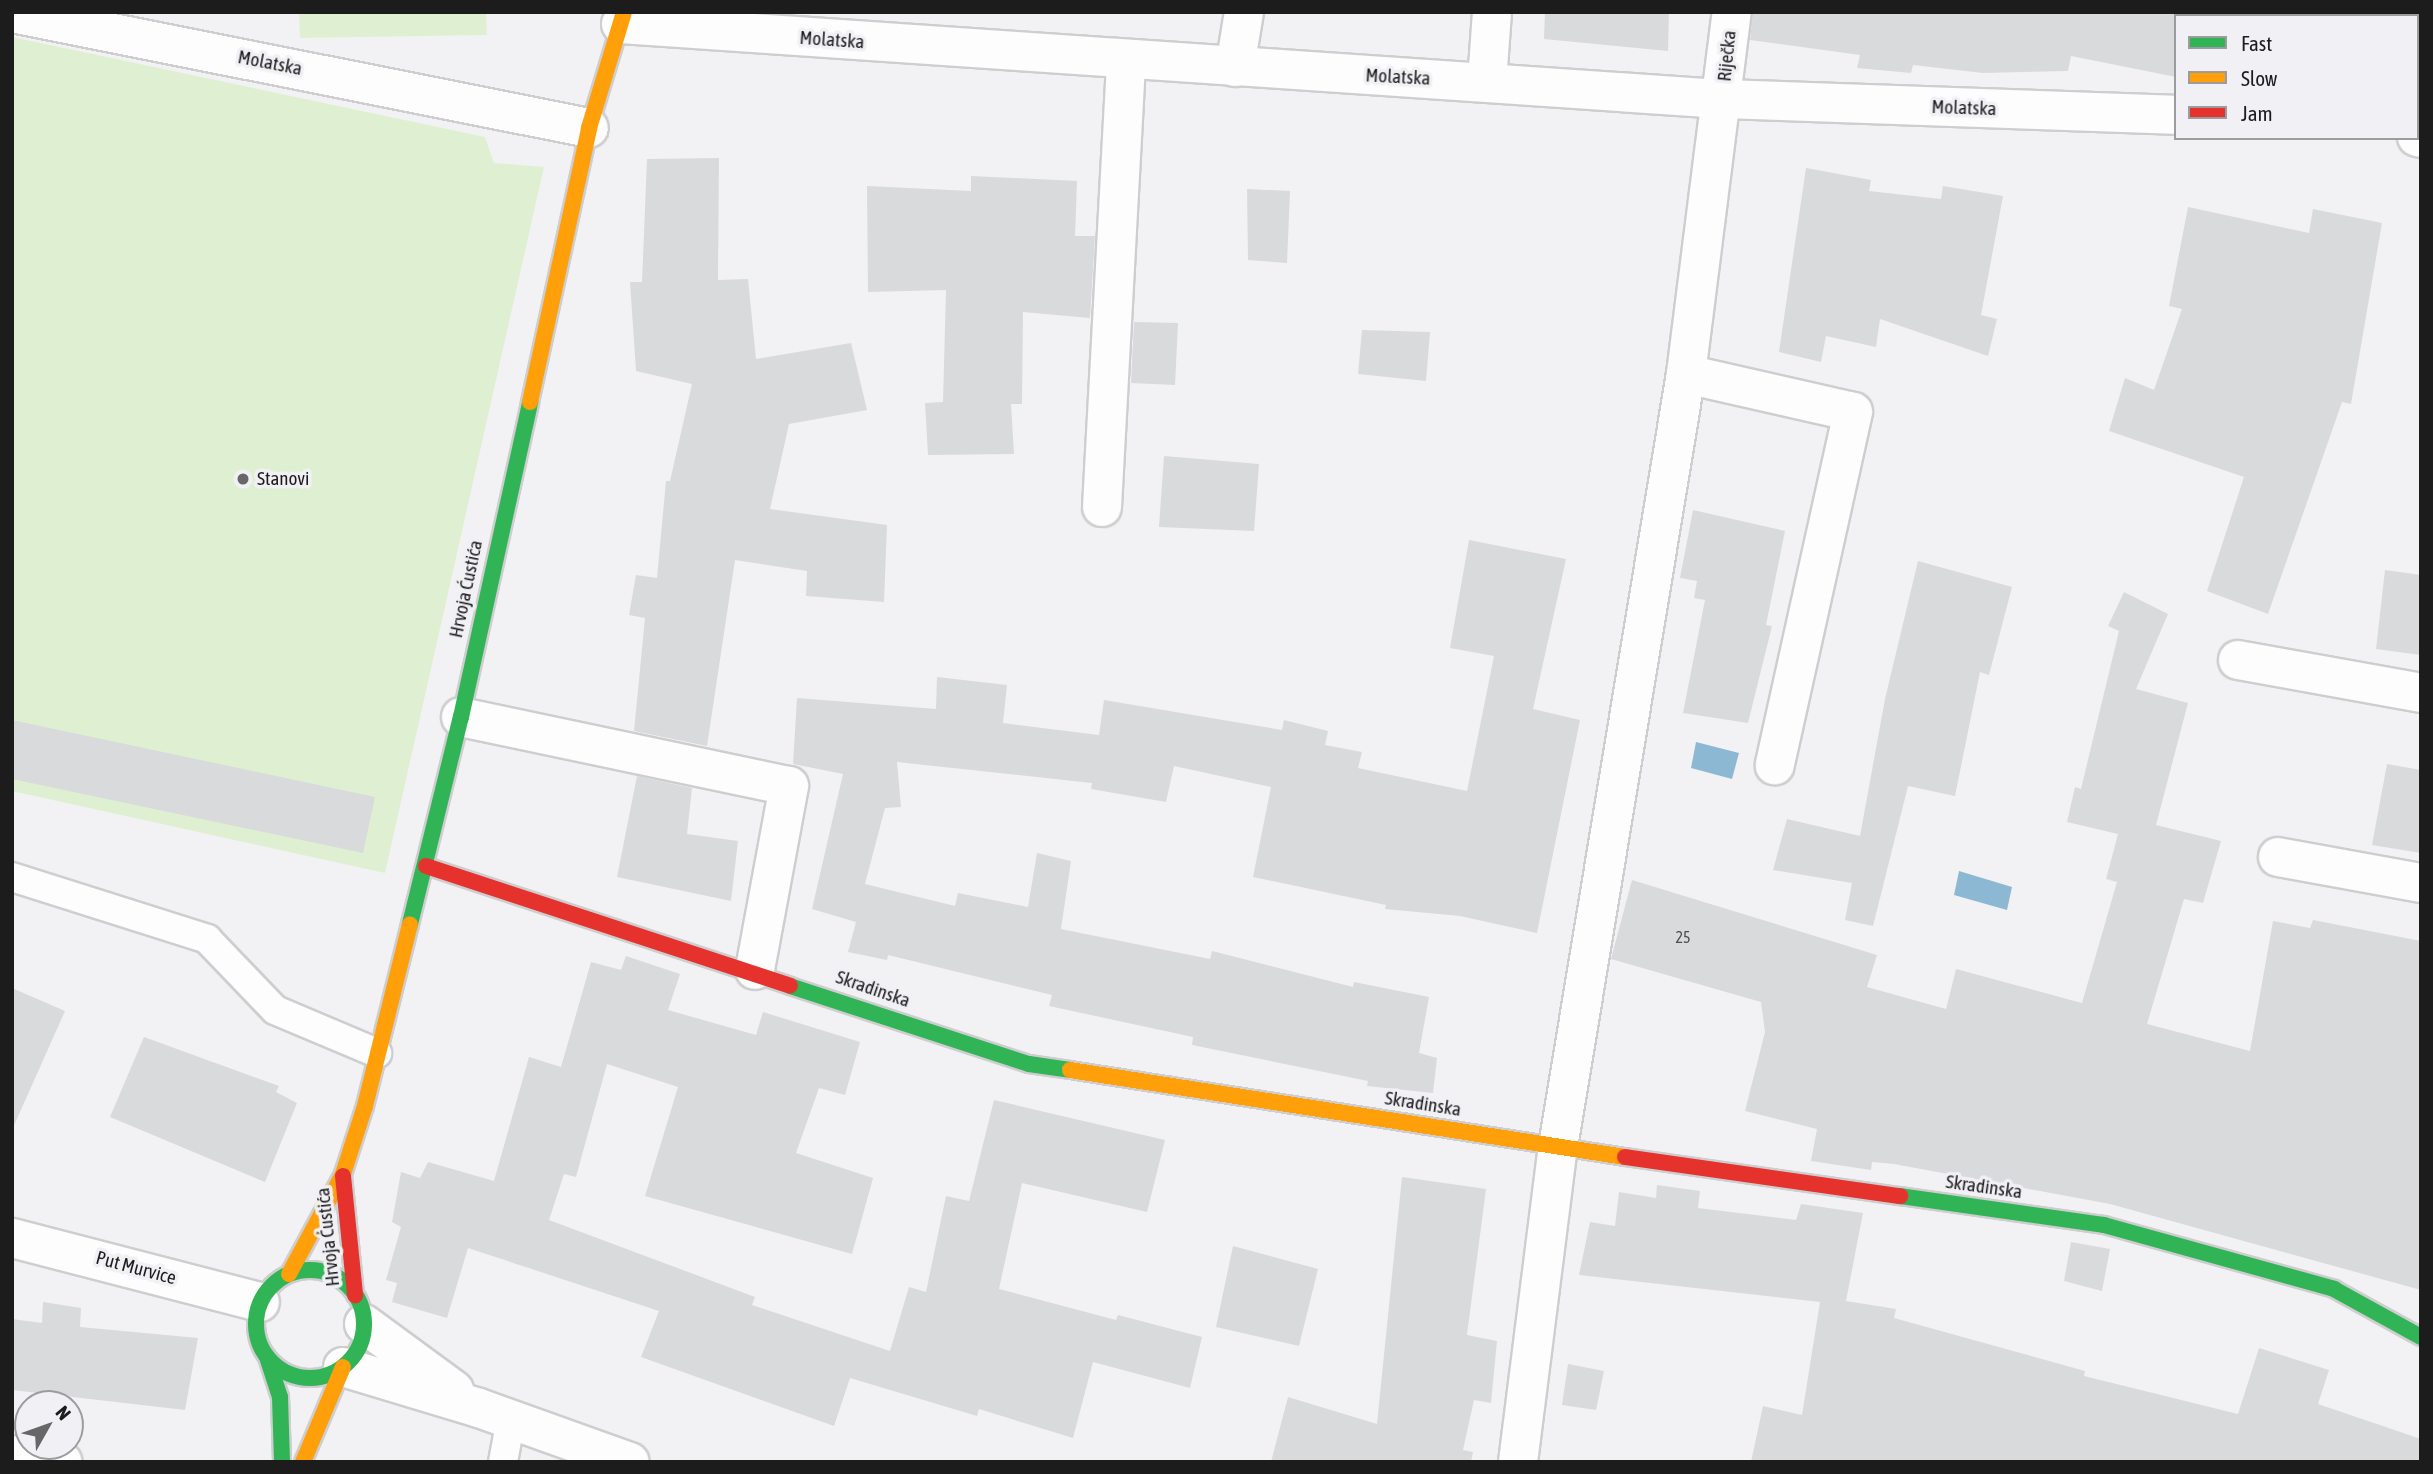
<!DOCTYPE html>
<meta charset="utf-8">
<style>
body{margin:0}
#map{position:relative;width:2433px;height:1474px;overflow:hidden;background:#f2f2f4;font-family:"Asap Condensed",sans-serif}
div>[style]{position:absolute}
[style*='--x']{left:calc(var(--x)*1px);top:calc(var(--y)*1px);width:calc(var(--w)*1px);rotate:calc(var(--a)*1deg)}
.green>*{inset:0;background:#dff0d2}
.water>*{inset:0;background:#8db8d4}
.building>*{inset:0;background:#d9dadb}
.roads{filter:drop-shadow(2px 0 #ceced0) drop-shadow(-2px 0 #ceced0) drop-shadow(0 2px #ceced0) drop-shadow(0 -2px #ceced0)}
.lane>*{height:28px;margin:-14px;padding:0 14px;transform-origin:14px;border-radius:14px;background:#fdfdfd}
.street>*{height:38px;margin:-19px;padding:0 19px;transform-origin:19px;border-radius:19px;background:#fdfdfd}
.fast>*{height:16px;margin:-8px;padding:0 8px;transform-origin:8px;border-radius:8px;background:#30b455}
.fast>.ring{margin:-8px;padding:0;box-sizing:content-box;background:none;border:16px solid #30b455;border-radius:50%}
.slow>*{height:16px;margin:-8px;padding:0 8px;transform-origin:8px;border-radius:8px;background:#ff9f0a}
.jam>*{height:16px;margin:-8px;padding:0 8px;transform-origin:8px;border-radius:8px;background:#e5322d}
.dots>*{width:19px;height:19px;translate:-50% -50%;box-sizing:border-box;border:4px solid #f1f1f5;border-radius:50%}
span{translate:-50% -50%;white-space:nowrap;text-align:center;line-height:1.15;-webkit-text-stroke:7px #f1f1f5;paint-order:stroke}
.number-label{font-size:16px;color:#4d4e4e}
.number-label span{-webkit-text-stroke-width:0}
.street-label{font-size:19px;color:#1c1c1d}
.poi-label{font-size:19px;color:#1c1c1d}
.left{translate:0 -50%;text-align:left}
.frame{position:absolute;inset:0;border:14px solid #1c1c1d;pointer-events:none}
.legend{position:absolute;left:2174px;top:14px;width:245px;height:126px;box-sizing:border-box;background:#f1f1f5;border:2px solid #9c9c9f;margin:0;padding:9px 12px;list-style:none;font-size:21px;color:#1c1c1d}
.legend li{display:flex;align-items:center;gap:14px;height:35px}
.legend b{width:35px;border:2px solid #9c9c9f}
.north{position:absolute;left:14px;top:1390px;width:70px;height:70px;box-sizing:border-box;background:#f1f1f5;border:2px solid #9c9c9f;border-radius:50%;rotate:50deg;font-size:19px;font-weight:700;line-height:28px;text-align:center;color:#1c1c1d}
.north::after{content:'';display:block;margin:auto;width:24px;height:32px;background:#676768;clip-path:polygon(50% 0,100% 100%,50% 72%,0 100%)}
</style>
<div id="map">
<div class="green">
<div style="clip-path:polygon(299px 12px,486px 12px,487px 35px,300px 38px)"></div>
<div style="clip-path:polygon(12px 37px,485px 137px,494px 163px,544px 167px,385px 873px,12px 791px)"></div>
</div>
<div class="water">
<div style="clip-path:polygon(1696px 742px,1739px 753px,1732px 779px,1691px 768px)"></div>
<div style="clip-path:polygon(1959px 871px,2012px 887px,2007px 910px,1954px 895px)"></div>
</div>
<div class="building">
<div style="clip-path:polygon(1545px 12px,1669px 12px,1668px 51px,1544px 39px)"></div>
<div style="clip-path:polygon(1753px 12px,2176px 12px,2176px 77px,2071px 56px,2068px 71px,1983px 73px,1913px 65px,1911px 73px,1857px 68px,1860px 55px,1750px 40px)"></div>
<div style="clip-path:polygon(719px 158px,718px 280px,748px 279px,756px 359px,851px 343px,867px 410px,789px 424px,770px 509px,887px 525px,884px 602px,806px 596px,807px 571px,735px 560px,707px 746px,634px 731px,645px 618px,629px 615px,636px 575px,657px 578px,666px 481px,670px 481px,692px 384px,636px 371px,630px 282px,642px 282px,647px 159px)"></div>
<div style="clip-path:polygon(1806px 168px,1871px 180px,1869px 191px,1941px 199px,1943px 186px,2003px 196px,1981px 315px,1997px 319px,1988px 356px,1880px 319px,1876px 347px,1826px 336px,1821px 362px,1779px 352px)"></div>
<div style="clip-path:polygon(971px 176px,1077px 181px,1075px 236px,1095px 236px,1090px 318px,1023px 312px,1022px 404px,1011px 404px,1014px 454px,928px 455px,925px 403px,943px 402px,946px 290px,868px 292px,867px 186px,971px 191px)"></div>
<div style="clip-path:polygon(1247px 189px,1290px 191px,1287px 263px,1248px 260px)"></div>
<div style="clip-path:polygon(2188px 207px,2309px 233px,2313px 209px,2382px 223px,2351px 404px,2342px 402px,2268px 614px,2207px 591px,2244px 477px,2109px 431px,2125px 378px,2154px 390px,2182px 309px,2169px 306px)"></div>
<div style="clip-path:polygon(1134px 322px,1178px 323px,1175px 385px,1131px 383px)"></div>
<div style="clip-path:polygon(1362px 330px,1430px 332px,1426px 381px,1358px 374px)"></div>
<div style="clip-path:polygon(1164px 456px,1259px 464px,1254px 531px,1159px 527px)"></div>
<div style="clip-path:polygon(1693px 510px,1785px 531px,1766px 625px,1772px 626px,1748px 723px,1683px 713px,1705px 600px,1694px 598px,1697px 581px,1680px 578px)"></div>
<div style="clip-path:polygon(1469px 540px,1566px 559px,1533px 709px,1580px 720px,1537px 933px,1460px 916px,1385px 909px,1386px 905px,1253px 877px,1271px 787px,1174px 766px,1166px 802px,1091px 789px,1092px 783px,897px 762px,901px 807px,885px 808px,865px 884px,955px 906px,958px 893px,1028px 907px,1037px 853px,1071px 861px,1061px 929px,1210px 959px,1212px 951px,1353px 987px,1354px 982px,1429px 997px,1419px 1053px,1437px 1058px,1433px 1093px,1367px 1086px,1368px 1081px,1192px 1045px,1193px 1037px,1049px 1006px,1052px 995px,888px 955px,887px 960px,848px 952px,856px 922px,812px 909px,843px 774px,793px 764px,797px 698px,936px 709px,937px 677px,1007px 685px,1003px 723px,1099px 735px,1104px 700px,1282px 730px,1284px 720px,1328px 731px,1325px 745px,1362px 752px,1358px 768px,1467px 791px,1494px 656px,1450px 648px)"></div>
<div style="clip-path:polygon(1918px 561px,2012px 587px,1989px 675px,1980px 672px,1955px 796px,1908px 786px,1873px 926px,1845px 920px,1852px 883px,1773px 870px,1787px 819px,1860px 836px,1885px 699px)"></div>
<div style="clip-path:polygon(2385px 570px,2421px 575px,2421px 655px,2376px 649px)"></div>
<div style="clip-path:polygon(2124px 592px,2168px 614px,2136px 689px,2188px 703px,2156px 825px,2221px 841px,2203px 903px,2184px 899px,2147px 1024px,2250px 1051px,2273px 921px,2310px 928px,2313px 920px,2421px 941px,2421px 1290px,2110px 1204px,1894px 1164px,1872px 1162px,1871px 1170px,1811px 1161px,1817px 1129px,1745px 1111px,1765px 1032px,1761px 1002px,1611px 959px,1632px 880px,1877px 955px,1867px 987px,1946px 1009px,1956px 969px,2082px 1003px,2117px 882px,2106px 879px,2118px 834px,2067px 822px,2075px 787px,2081px 789px,2119px 631px,2108px 626px)"></div>
<div style="clip-path:polygon(12px 720px,375px 797px,363px 853px,12px 779px)"></div>
<div style="clip-path:polygon(2387px 764px,2421px 770px,2421px 853px,2372px 845px)"></div>
<div style="clip-path:polygon(637px 776px,692px 788px,687px 834px,738px 841px,731px 901px,617px 877px)"></div>
<div style="clip-path:polygon(626px 956px,680px 974px,668px 1010px,756px 1035px,763px 1012px,860px 1042px,845px 1095px,819px 1088px,796px 1153px,873px 1178px,852px 1254px,645px 1196px,678px 1087px,607px 1064px,576px 1177px,564px 1174px,549px 1220px,755px 1297px,752px 1305px,890px 1351px,909px 1287px,926px 1292px,946px 1196px,969px 1201px,994px 1100px,1165px 1140px,1147px 1212px,1022px 1183px,999px 1289px,1116px 1320px,1118px 1315px,1202px 1337px,1190px 1388px,1093px 1362px,1073px 1438px,979px 1409px,977px 1416px,850px 1378px,834px 1426px,641px 1357px,659px 1311px,468px 1248px,447px 1318px,392px 1302px,397px 1283px,386px 1280px,401px 1227px,392px 1222px,401px 1172px,420px 1178px,428px 1162px,494px 1181px,529px 1057px,561px 1067px,591px 962px,621px 970px)"></div>
<div style="clip-path:polygon(12px 988px,65px 1011px,12px 1130px)"></div>
<div style="clip-path:polygon(144px 1037px,279px 1086px,276px 1092px,297px 1103px,265px 1182px,110px 1117px)"></div>
<div style="clip-path:polygon(1402px 1177px,1486px 1189px,1467px 1335px,1497px 1341px,1491px 1403px,1474px 1400px,1463px 1450px,1473px 1452px,1471px 1462px,1271px 1462px,1288px 1397px,1377px 1424px)"></div>
<div style="clip-path:polygon(1657px 1185px,1700px 1191px,1698px 1208px,1796px 1220px,1801px 1204px,1863px 1213px,1846px 1301px,1896px 1309px,1894px 1318px,2085px 1371px,2084px 1376px,2238px 1414px,2259px 1348px,2329px 1370px,2318px 1404px,2421px 1439px,2421px 1462px,1751px 1462px,1763px 1406px,1802px 1415px,1820px 1302px,1579px 1275px,1590px 1222px,1615px 1226px,1619px 1192px,1656px 1198px)"></div>
<div style="clip-path:polygon(2071px 1242px,2110px 1249px,2102px 1291px,2064px 1281px)"></div>
<div style="clip-path:polygon(1233px 1246px,1318px 1269px,1299px 1346px,1216px 1327px)"></div>
<div style="clip-path:polygon(43px 1302px,81px 1308px,80px 1327px,198px 1338px,185px 1410px,12px 1390px,12px 1319px,42px 1323px)"></div>
<div style="clip-path:polygon(1568px 1364px,1604px 1371px,1596px 1410px,1562px 1405px)"></div>
</div>
<div class="roads">
<div class="lane">
<div style="--x:12;--y:877;--w:205;--a:17.6"></div>
<div style="--x:207;--y:939;--w:98;--a:46.2"></div>
<div style="--x:275;--y:1010;--w:111;--a:22.9"></div>
<div style="--x:503;--y:1462;--w:44;--a:-79.5"></div>
</div>
<div class="street">
<div style="--x:12;--y:13;--w:588;--a:11.27"></div>
<div style="--x:2295;--y:16;--w:4;--a:-76"></div>
<div style="--x:621;--y:24;--w:1104;--a:3.9"></div>
<div style="--x:1722;--y:99;--w:454;--a:2"></div>
<div style="--x:1235;--y:67;--w:56;--a:-80.7"></div>
<div style="--x:1487;--y:82;--w:70;--a:-85.9"></div>
<div style="--x:2417;--y:137;--w:4;--a:14"></div>
<div style="--x:1686;--y:374;--w:171;--a:12.8"></div>
<div style="--x:1853;--y:412;--w:362;--a:102.5"></div>
<div style="--x:1102;--y:507;--w:448;--a:-86.9"></div>
<div style="--x:2238;--y:660;--w:186;--a:10.2"></div>
<div style="--x:461;--y:717;--w:335;--a:11.9"></div>
<div style="--x:789;--y:786;--w:187;--a:100.5"></div>
<div style="--x:2278;--y:857;--w:145;--a:10.3"></div>
<div style="--x:12;--y:1238;--w:256;--a:14.5"></div>
<div style="--x:364;--y:1324;--w:112;--a:36.3"></div>
<div style="--x:343;--y:1367;--w:142;--a:16.8"></div>
<div style="--x:479;--y:1408;--w:160;--a:19.7"></div>
<div style="--x:12;--y:1455;--w:51;--a:7.8"></div>
<div style="--x:1518;--y:1462;--w:318;--a:-82.8"></div>
<div style="--x:1558;--y:1147;--w:784;--a:-80.6"></div>
<div style="--x:1686;--y:374;--w:365;--a:-82.8"></div>
</div>
<div class="fast">
<div style="--x:410;--y:924;--w:213;--a:-76.2"></div>
<div style="--x:461;--y:717;--w:322;--a:-77.6"></div>
<div style="--x:790;--y:986;--w:251;--a:18.1"></div>
<div style="--x:1029;--y:1064;--w:41;--a:8.3"></div>
<div style="--x:1900;--y:1196;--w:206;--a:8.1"></div>
<div style="--x:2104;--y:1225;--w:239;--a:15.5"></div>
<div style="--x:2334;--y:1289;--w:99;--a:28.9"></div>
<div class="ring" style="left:256px;top:1270px;width:92px;height:92px"></div>
<div style="--x:267;--y:1357;--w:42;--a:72"></div>
<div style="--x:280;--y:1397;--w:65;--a:88.2"></div>
</div>
<div class="slow">
<div style="--x:530;--y:402;--w:280;--a:-77.8"></div>
<div style="--x:589;--y:128;--w:121;--a:-73.2"></div>
<div style="--x:1070;--y:1070;--w:562;--a:8.91"></div>
<div style="--x:289;--y:1274;--w:114;--a:-61.6"></div>
<div style="--x:343;--y:1174;--w:71;--a:-72.1"></div>
<div style="--x:365;--y:1106;--w:187;--a:-76.1"></div>
<div style="--x:303;--y:1462;--w:103;--a:-67.2"></div>
</div>
<div class="jam">
<div style="--x:426;--y:866;--w:383;--a:18.2"></div>
<div style="--x:1625;--y:1157;--w:278;--a:8.1"></div>
<div style="--x:343;--y:1176;--w:120;--a:84.2"></div>
</div>
</div>
<div class="dots">
<div style="left:243px;top:479px;background:#676768"></div>
</div>
<div class="number-label">
<span style="left:1683px;top:937px">25</span>
</div>
<div class="street-label">
<span style="left:832px;top:40px;rotate:4deg">Molatska</span>
<span style="left:1727px;top:56px;rotate:-84deg">Riječka</span>
<span style="left:270px;top:63px;rotate:11deg">Molatska</span>
<span style="left:1398px;top:77px;rotate:3deg">Molatska</span>
<span style="left:1964px;top:108px;rotate:2deg">Molatska</span>
<span style="left:466px;top:589px;rotate:-78deg">Hrvoja Ćustića</span>
<span style="left:873px;top:989px;rotate:19deg">Skradinska</span>
<span style="left:1423px;top:1104px;rotate:9deg">Skradinska</span>
<span style="left:1984px;top:1187px;rotate:8deg">Skradinska</span>
<span style="left:328px;top:1237px;rotate:-96deg">Hrvoja Ćustića</span>
<span style="left:136px;top:1268px;rotate:15deg">Put Murvice</span>
</div>
<div class="poi-label">
<span class="left" style="left:257px;top:479px">Stanovi</span>
</div>
<div class="frame"></div>
<ul class="legend">
<li><b style="height:9px;background:#30b455"></b>Fast</li>
<li><b style="height:9px;background:#ff9f0a"></b>Slow</li>
<li><b style="height:9px;background:#e5322d"></b>Jam</li>
</ul>
<div class="north">N</div>
</div>
